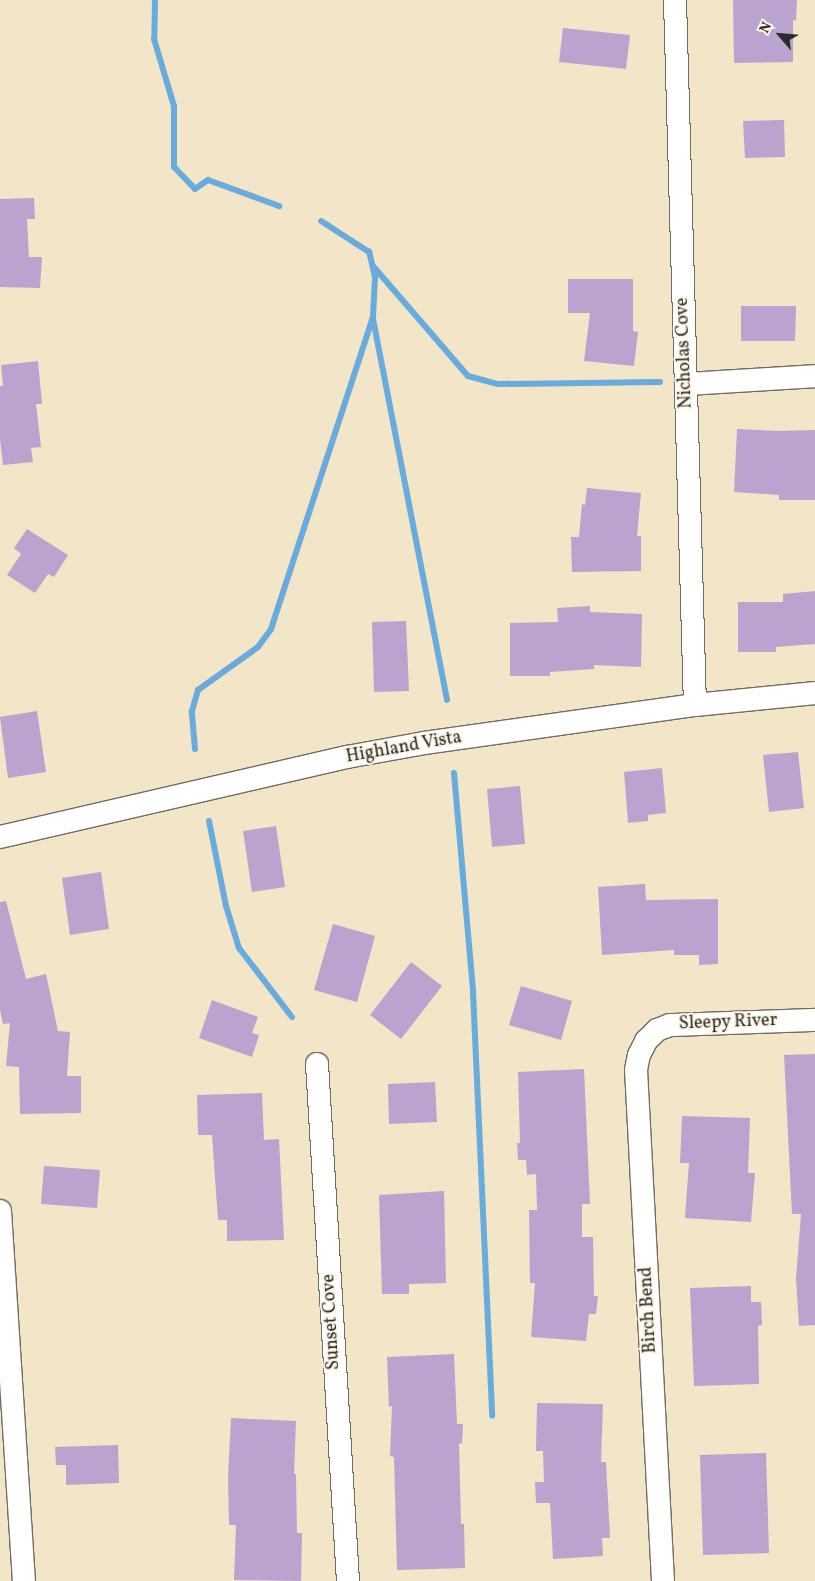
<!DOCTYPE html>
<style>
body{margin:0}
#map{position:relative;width:815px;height:1581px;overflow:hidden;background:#f2e5c8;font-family:Vollkorn,serif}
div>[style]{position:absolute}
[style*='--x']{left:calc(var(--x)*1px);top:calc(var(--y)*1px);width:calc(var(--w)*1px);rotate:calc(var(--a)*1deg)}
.stream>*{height:6px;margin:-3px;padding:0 3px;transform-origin:3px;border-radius:3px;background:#68abdc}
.building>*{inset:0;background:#baa3ce}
.roads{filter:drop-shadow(1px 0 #716c62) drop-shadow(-1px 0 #716c62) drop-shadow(0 1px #716c62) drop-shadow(0 -1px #716c62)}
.street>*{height:22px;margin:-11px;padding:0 11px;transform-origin:11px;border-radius:11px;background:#fff}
span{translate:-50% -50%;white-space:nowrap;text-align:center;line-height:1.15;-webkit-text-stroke:4px #fcf5e5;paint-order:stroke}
.street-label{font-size:18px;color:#2b2b2b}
.north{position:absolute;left:755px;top:10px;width:50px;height:50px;-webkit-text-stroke:4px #fcf5e5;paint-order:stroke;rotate:297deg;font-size:14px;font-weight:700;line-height:20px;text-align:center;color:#2b2b2b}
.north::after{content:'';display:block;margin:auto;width:18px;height:22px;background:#2b2b2b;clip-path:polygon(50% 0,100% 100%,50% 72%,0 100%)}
</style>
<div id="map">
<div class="stream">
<div style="--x:155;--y:0;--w:39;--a:91"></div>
<div style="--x:154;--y:39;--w:70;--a:73.4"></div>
<div style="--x:174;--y:106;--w:61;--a:90"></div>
<div style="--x:174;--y:167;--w:30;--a:46"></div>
<div style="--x:195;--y:189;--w:16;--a:-35"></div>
<div style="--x:208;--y:180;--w:76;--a:20.1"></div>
<div style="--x:373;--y:266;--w:145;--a:49.2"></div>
<div style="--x:468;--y:376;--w:31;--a:15"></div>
<div style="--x:498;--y:384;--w:162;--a:-0.7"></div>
<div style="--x:373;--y:319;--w:388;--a:79"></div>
<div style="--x:195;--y:749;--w:38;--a:-95"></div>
<div style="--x:192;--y:711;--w:22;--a:-74"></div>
<div style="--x:198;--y:690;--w:74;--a:-35.6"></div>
<div style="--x:258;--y:647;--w:22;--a:-54"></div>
<div style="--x:271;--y:629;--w:328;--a:-71.9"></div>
<div style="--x:373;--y:317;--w:40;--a:-87.1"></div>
<div style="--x:375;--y:277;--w:26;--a:-103"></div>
<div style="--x:369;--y:252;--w:57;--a:-147.1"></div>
<div style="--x:454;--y:773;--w:220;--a:85"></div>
<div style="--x:473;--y:992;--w:424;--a:87.4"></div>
<div style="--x:209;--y:821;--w:87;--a:78.7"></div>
<div style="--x:226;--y:906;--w:44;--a:72.8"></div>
<div style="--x:239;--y:948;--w:87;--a:52.5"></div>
</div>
<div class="building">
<div style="clip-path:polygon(733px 0,797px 0,796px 21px,793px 20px,793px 62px,734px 63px)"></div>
<div style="clip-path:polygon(563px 28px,630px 35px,626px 69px,559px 62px)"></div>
<div style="clip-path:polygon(784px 120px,785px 157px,745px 158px,743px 121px)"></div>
<div style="clip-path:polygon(34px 198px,35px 219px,27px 219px,29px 257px,42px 257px,40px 288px,0 287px,0 199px)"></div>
<div style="clip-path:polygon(568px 279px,633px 279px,633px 331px,638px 332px,634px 366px,584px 361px,590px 313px,568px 313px)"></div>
<div style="clip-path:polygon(741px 306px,796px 306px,795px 341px,741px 341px)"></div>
<div style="clip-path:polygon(38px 361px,42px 404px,36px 404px,41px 447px,31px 448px,33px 462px,3px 465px,0 439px,0 386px,3px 386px,1px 365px)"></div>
<div style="clip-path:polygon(737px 429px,778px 431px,815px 430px,815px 500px,779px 500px,779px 495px,734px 492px)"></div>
<div style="clip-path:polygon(587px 488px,641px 493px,637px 536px,641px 536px,641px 571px,572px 572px,571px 537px,579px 537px,582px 504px,585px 505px)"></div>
<div style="clip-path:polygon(27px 529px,68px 555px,54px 577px,48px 574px,35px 593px,7px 575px,21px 554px,14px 548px)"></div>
<div style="clip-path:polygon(815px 591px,815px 644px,776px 647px,776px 652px,738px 652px,738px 602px,783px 602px,783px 594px)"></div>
<div style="clip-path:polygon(590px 606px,590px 612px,642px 614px,641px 667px,594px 665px,594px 669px,550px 672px,550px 676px,510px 676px,510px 623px,558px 622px,557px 608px)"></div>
<div style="clip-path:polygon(406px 621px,409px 691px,374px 692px,372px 622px)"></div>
<div style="clip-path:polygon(37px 711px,46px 772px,8px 778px,0 717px)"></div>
<div style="clip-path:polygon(798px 752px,804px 808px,769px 812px,763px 755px)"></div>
<div style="clip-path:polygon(662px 768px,666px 813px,648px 815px,648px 821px,628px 823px,624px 772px)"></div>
<div style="clip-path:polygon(520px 786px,525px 844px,492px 847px,487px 789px)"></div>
<div style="clip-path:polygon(276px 826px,285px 887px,252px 892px,243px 831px)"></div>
<div style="clip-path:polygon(101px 872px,109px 929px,70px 935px,62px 878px)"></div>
<div style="clip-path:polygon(645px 884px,646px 900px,718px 899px,718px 964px,699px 965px,699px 955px,674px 955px,674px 950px,602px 955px,598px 887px)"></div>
<div style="clip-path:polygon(6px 901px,26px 979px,46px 974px,58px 1031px,70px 1032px,67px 1076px,81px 1076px,81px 1113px,20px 1114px,19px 1067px,6px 1066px,10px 1023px,3px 1024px,0 1010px,0 902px)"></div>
<div style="clip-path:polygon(333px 924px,375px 936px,357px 1002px,314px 990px)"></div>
<div style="clip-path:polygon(411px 962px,442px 986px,401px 1039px,370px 1015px)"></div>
<div style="clip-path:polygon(521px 986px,572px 1001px,561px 1040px,509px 1025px)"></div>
<div style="clip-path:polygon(212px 1000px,258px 1017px,252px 1033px,259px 1035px,252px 1057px,199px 1038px)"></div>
<div style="clip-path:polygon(815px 1054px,815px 1325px,799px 1326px,796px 1279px,801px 1214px,792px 1214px,784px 1055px)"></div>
<div style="clip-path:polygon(584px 1069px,590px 1204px,582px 1204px,582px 1237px,593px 1237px,594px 1296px,598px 1296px,596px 1314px,589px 1314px,586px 1341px,531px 1337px,535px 1283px,530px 1283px,529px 1210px,537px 1210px,536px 1174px,527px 1175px,526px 1160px,518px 1160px,517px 1143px,520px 1143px,518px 1072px)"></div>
<div style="clip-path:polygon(435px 1082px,437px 1122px,389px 1124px,388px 1084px)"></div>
<div style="clip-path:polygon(262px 1093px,264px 1140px,279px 1139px,284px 1240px,227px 1241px,227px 1220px,218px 1220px,212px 1135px,198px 1135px,197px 1095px)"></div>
<div style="clip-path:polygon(682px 1116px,750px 1118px,748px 1173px,755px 1173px,751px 1222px,685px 1218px,689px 1163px,680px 1163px)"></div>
<div style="clip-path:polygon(44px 1166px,100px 1170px,97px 1208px,41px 1204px)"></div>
<div style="clip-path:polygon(444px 1191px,446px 1283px,409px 1284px,409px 1294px,382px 1294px,379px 1195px)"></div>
<div style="clip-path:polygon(751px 1286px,751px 1302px,761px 1302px,762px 1325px,758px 1326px,759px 1384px,694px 1386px,690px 1288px)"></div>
<div style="clip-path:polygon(454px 1354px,457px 1424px,463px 1424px,462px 1444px,459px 1443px,461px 1524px,464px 1524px,465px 1568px,397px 1570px,394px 1457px,390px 1456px,392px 1406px,389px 1407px,387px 1357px)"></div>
<div style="clip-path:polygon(537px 1403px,603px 1404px,601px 1462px,606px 1462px,610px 1538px,602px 1538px,603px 1556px,553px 1559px,550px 1503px,536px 1503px,535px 1482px,544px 1482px,543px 1451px,536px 1451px)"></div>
<div style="clip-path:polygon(231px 1418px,296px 1421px,294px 1474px,296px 1474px,297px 1533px,302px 1533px,301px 1581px,234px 1580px,236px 1525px,229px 1525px,228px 1476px)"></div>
<div style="clip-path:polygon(118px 1445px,119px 1483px,66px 1485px,66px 1465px,56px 1465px,55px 1447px)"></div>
<div style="clip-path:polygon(766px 1453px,769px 1553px,703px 1555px,700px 1455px)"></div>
</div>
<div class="roads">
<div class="street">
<div style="--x:675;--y:0;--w:705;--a:88.38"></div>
<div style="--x:686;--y:384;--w:129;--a:-3.5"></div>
<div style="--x:0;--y:837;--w:356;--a:-13"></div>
<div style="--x:347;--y:757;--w:78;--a:-10.3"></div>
<div style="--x:424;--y:743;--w:274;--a:-8"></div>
<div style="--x:695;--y:705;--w:121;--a:-5.7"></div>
<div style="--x:317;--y:1064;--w:518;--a:86.57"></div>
<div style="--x:0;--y:1211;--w:371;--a:86.3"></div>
<div style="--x:663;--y:1581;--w:512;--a:-93.02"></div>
<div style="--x:636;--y:1070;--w:15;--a:-79"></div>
<div style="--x:639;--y:1055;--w:16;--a:-63"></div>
<div style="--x:646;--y:1041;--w:16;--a:-45"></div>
<div style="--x:657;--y:1030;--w:14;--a:-21"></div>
<div style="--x:670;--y:1025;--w:145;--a:-2"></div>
</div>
</div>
<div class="street-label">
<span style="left:685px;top:353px;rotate:-92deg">Nicholas Cove</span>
<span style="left:404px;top:748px;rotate:-10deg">Highland Vista</span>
<span style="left:728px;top:1023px;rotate:-2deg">Sleepy River</span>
<span style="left:649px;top:1310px;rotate:-93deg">Birch Bend</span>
<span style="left:332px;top:1322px;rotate:-93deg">Sunset Cove</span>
</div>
<div class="north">N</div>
</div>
